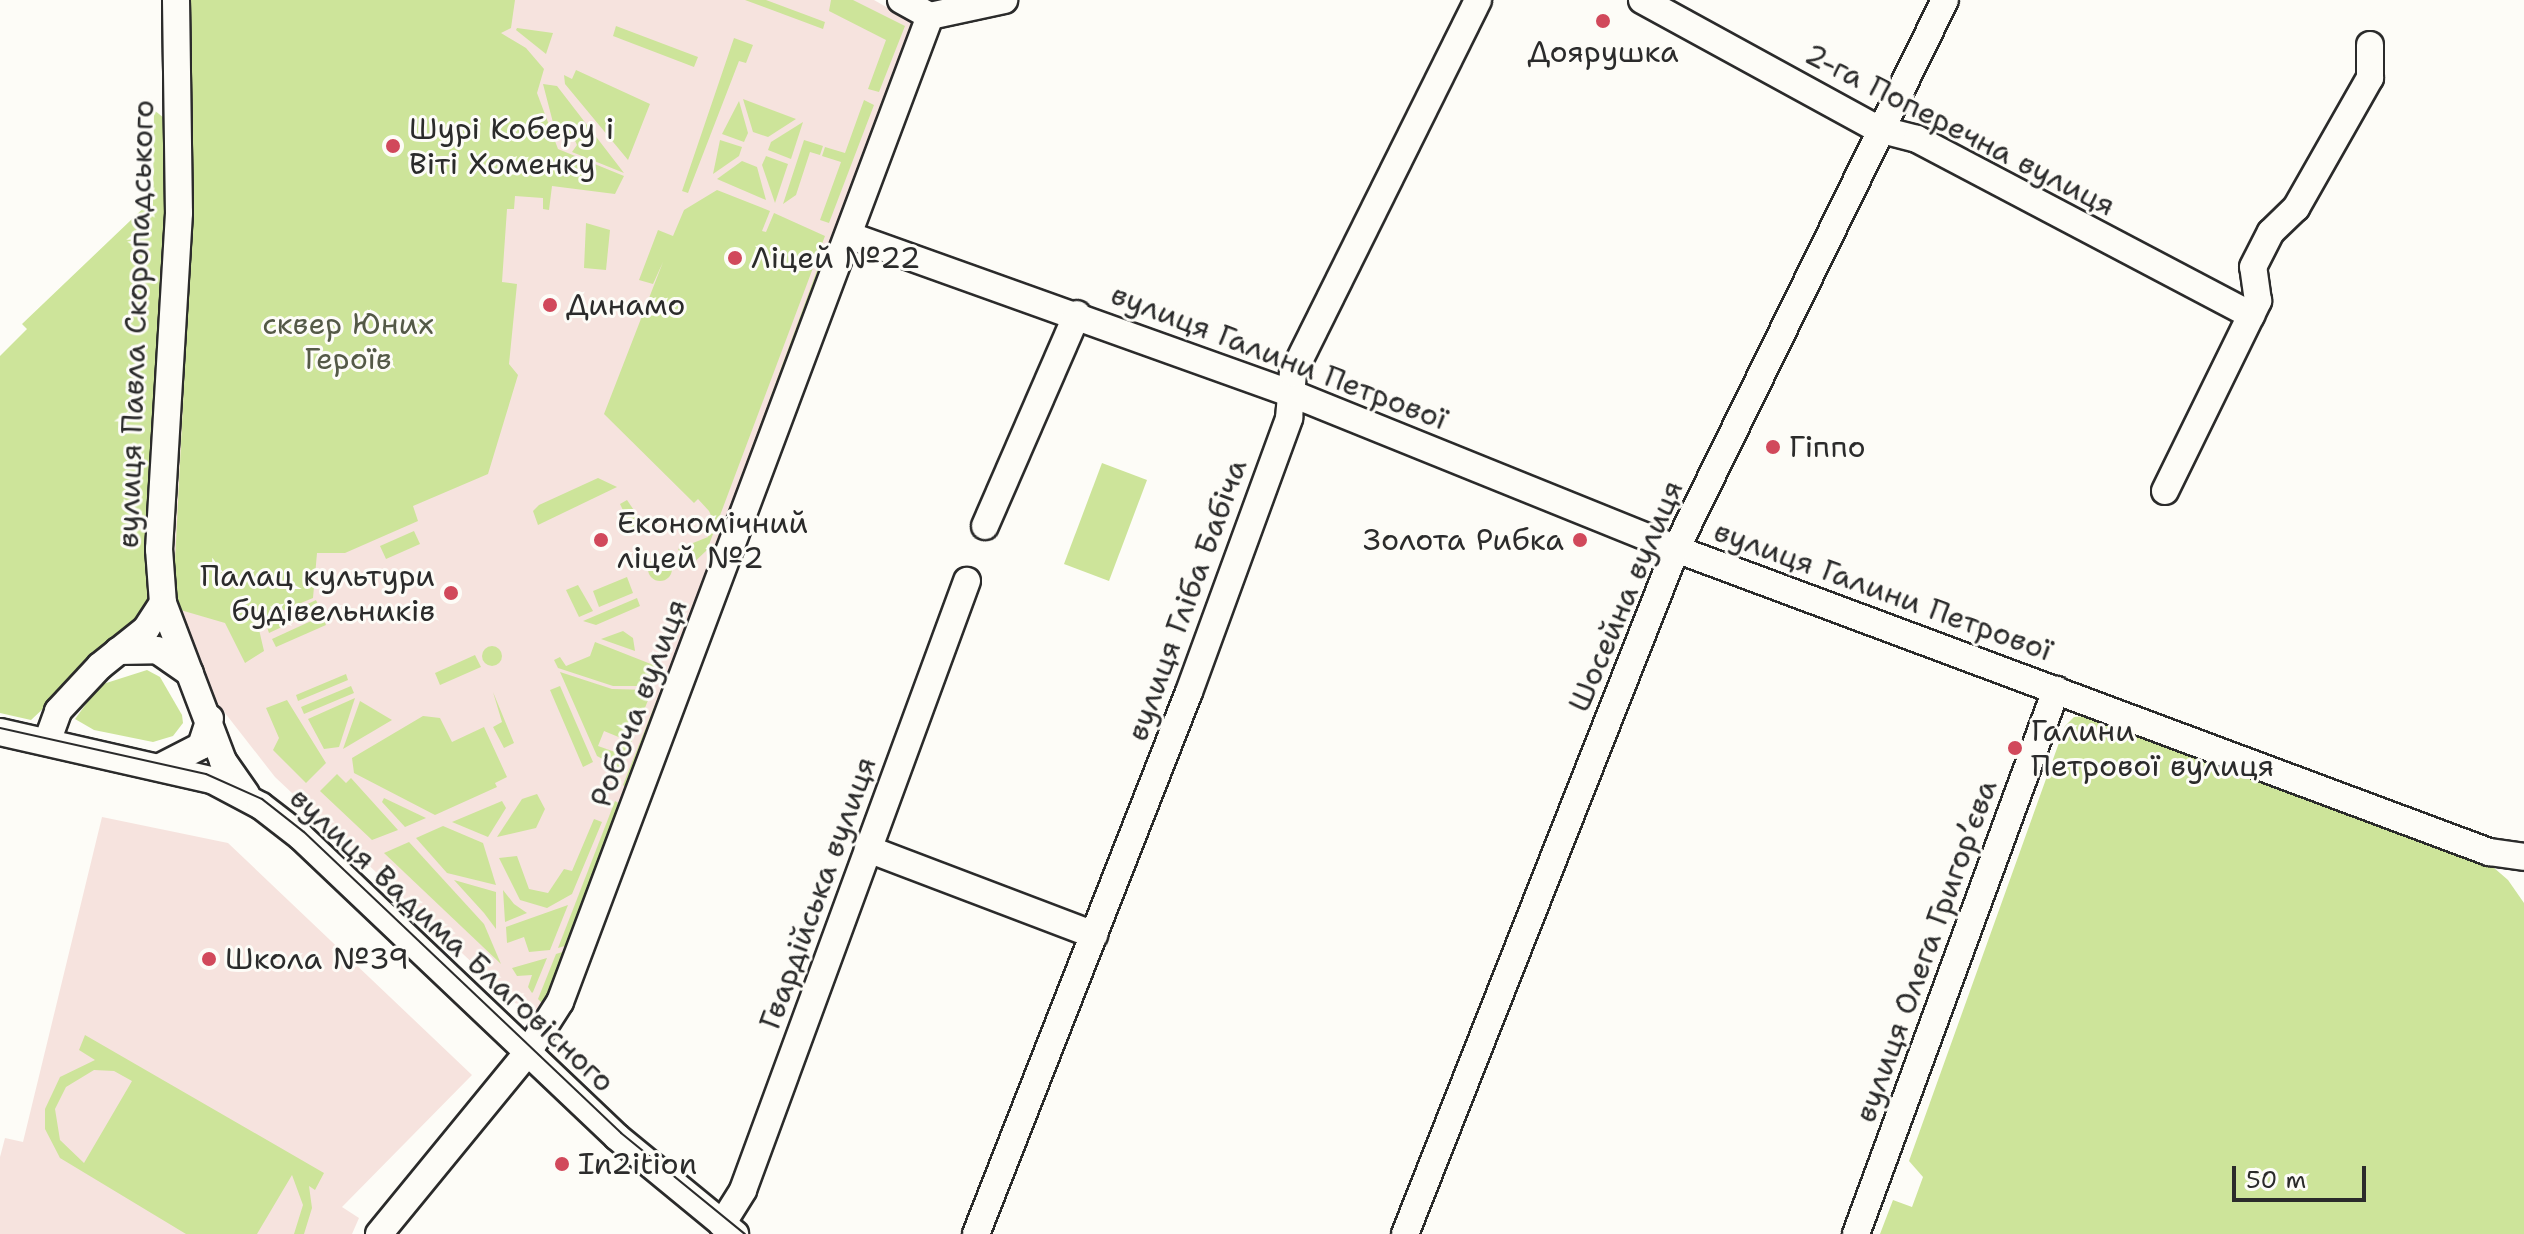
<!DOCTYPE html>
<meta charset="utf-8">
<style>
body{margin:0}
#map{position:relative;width:2524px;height:1234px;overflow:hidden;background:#fdfcf7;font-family:"Shantell Sans",sans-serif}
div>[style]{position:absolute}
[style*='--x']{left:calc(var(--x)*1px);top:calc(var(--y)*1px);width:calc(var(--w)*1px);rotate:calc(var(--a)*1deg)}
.built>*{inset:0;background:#f6e3de}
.green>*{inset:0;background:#cde49a}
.round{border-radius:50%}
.roads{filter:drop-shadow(2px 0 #2b2b2b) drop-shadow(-2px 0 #2b2b2b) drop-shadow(0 2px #2b2b2b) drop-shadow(0 -2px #2b2b2b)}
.minor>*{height:26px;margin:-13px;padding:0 13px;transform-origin:13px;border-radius:13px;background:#fdfcf7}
.tram>*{height:2px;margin:-1px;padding:0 1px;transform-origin:1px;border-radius:1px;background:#2b2b2b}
.dots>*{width:22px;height:22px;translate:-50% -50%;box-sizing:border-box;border:4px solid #fdfcf7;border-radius:50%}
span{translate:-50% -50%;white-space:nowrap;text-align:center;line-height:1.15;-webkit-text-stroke:6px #fdfcf7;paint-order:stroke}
.poi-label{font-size:30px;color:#2b2b2b}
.left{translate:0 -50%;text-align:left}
.right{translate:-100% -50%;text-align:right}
.street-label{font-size:30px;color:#2b2b2b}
.park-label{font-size:30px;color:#545947}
.scale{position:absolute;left:2232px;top:1166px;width:134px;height:36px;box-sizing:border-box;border:4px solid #2b2b2b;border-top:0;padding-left:10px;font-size:24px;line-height:28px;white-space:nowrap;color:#2b2b2b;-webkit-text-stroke:6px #fdfcf7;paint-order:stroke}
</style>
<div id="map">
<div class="built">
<div style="clip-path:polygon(190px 0,874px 0,916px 24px,634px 786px,540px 1012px,515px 1003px,275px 777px,218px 704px,187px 647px,173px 549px,191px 247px)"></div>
<div style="clip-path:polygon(102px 817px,228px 843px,472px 1075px,342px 1207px,359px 1218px,352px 1234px,0 1234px,0 1157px,5px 1138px,23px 1142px)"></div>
</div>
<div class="green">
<div style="clip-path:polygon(190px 0,515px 0,511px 28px,501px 33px,526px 48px,544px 69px,537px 93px,558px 149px,624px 176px,615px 194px,552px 186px,549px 210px,543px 209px,543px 198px,515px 196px,514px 209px,507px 209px,502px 282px,517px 284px,509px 364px,518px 375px,488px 474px,413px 506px,418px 521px,345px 553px,317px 553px,313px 598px,257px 621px,264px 651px,245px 663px,225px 623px,177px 609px,174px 581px,191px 247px)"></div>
<div style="clip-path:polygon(745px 0,766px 0,825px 22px,823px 29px)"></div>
<div style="clip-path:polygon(831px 0,853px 0,905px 26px,879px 92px,868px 89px,886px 40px,829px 11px)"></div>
<div style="clip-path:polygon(616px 26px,698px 57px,694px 67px,613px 36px)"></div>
<div style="clip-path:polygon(517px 28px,553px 33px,546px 54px,516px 30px)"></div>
<div style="clip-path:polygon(734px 38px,753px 45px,746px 63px,739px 61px,688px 193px,682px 191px)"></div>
<div style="clip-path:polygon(576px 70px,650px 104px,628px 160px,565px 84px,564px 75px,572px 79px)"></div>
<div style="clip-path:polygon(543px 84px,557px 86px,624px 173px,572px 152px,577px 145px,572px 134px,557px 138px)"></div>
<div style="clip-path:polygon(743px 99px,796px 119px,768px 137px,753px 132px)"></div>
<div style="clip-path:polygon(864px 100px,874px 105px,829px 223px,820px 220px,841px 162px,822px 156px,825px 147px,845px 153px)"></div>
<div style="clip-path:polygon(739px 101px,748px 133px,744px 142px,722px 134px)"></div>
<div style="clip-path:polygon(154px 110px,164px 118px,165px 219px,146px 542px,152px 607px,31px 720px,0 713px,0 356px,27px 329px,22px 324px,153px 199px)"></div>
<div style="clip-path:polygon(803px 122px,791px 159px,768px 150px,771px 142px)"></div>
<div style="clip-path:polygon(720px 140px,742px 147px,739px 156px,713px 174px)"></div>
<div style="clip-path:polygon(804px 140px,823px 146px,820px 155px,810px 152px,796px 195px,783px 204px)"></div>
<div style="clip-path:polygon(766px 156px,788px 164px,775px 203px,762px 165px)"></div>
<div style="clip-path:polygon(742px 161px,757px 167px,766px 200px,717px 179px)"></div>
<div style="clip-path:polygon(717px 190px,770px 211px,762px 231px,766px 232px,774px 213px,825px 236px,707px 550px,688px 568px,678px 549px,708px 537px,714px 522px,709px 511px,698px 499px,694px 503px,604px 414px,663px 262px,653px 284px,639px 280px,658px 230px,673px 236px,684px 210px)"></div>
<div style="clip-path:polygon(586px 223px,610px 230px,606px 270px,584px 268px)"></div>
<div style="clip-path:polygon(823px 254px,831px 257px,707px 589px,700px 589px)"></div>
<div style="clip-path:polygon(1102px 463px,1147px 480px,1109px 581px,1064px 564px)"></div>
<div style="clip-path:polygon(598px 478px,617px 487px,538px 525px,533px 511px,539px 505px)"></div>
<div style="clip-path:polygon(627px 500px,644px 525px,633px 531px,620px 504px)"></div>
<div style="clip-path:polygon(414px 531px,420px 544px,386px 559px,380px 546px)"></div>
<div class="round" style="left:648px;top:557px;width:24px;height:24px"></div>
<div style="clip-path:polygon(627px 577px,633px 593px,599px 607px,593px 591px)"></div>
<div style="clip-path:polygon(578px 585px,593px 611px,579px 617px,566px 590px)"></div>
<div style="clip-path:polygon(637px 598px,640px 606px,596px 625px,583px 621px)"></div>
<div style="clip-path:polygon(316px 600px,320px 609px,269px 633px,266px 624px)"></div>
<div style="clip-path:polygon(322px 616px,326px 625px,276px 647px,272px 639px)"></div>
<div style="clip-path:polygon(623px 631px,633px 638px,635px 651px,601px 639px)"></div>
<div style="clip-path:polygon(681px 639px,682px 641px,627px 788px,623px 785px)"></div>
<div style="clip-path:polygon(595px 642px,661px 668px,654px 686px,613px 686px,558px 668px,554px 660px,560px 657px,566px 666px,590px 656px)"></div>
<div class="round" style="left:482px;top:646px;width:20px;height:20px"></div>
<div style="clip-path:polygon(475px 655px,481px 667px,440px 685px,435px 673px)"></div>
<div style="clip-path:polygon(147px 670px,160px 677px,182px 715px,183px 723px,173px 736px,153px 742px,94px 730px,75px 719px,100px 685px)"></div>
<div style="clip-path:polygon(evenodd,560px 672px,612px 689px,652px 690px,621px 769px,597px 756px,560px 672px,604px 731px,621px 738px,615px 752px,598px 746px,604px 731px)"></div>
<div style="clip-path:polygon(346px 674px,348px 680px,298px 701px,296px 695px)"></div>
<div style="clip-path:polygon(351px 686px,354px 693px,304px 714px,301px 707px)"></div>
<div style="clip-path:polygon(560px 686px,593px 762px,583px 767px,550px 690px)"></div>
<div style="clip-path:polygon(493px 692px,514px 743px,504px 748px,493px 727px,502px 722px)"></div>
<div style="clip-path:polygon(355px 698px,339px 747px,324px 749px,308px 719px)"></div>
<div style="clip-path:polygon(287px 700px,326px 763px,306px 783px,273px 750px,279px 738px,266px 708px)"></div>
<div style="clip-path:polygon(360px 701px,392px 720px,343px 749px)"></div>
<div style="clip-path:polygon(423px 716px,440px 718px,452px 742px,484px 727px,507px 777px,495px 783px,497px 787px,435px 815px,354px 773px,352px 758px)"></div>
<div style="clip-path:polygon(2087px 716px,2493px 867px,2508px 880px,2524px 903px,2524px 1234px,1880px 1234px,1893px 1200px,1912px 1207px,1923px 1177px,1909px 1161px,2065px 726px,2074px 717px)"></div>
<div style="clip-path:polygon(337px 774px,346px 783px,351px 778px,398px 830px,372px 840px,320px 791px)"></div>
<div style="clip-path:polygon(537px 794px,545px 809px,536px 828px,497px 837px,522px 799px)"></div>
<div style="clip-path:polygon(384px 798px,426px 818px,405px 827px,382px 802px)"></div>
<div style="clip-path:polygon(502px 801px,506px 808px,488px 837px,452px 822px)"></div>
<div style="clip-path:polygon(615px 801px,622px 805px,575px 943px,558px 948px)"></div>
<div style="clip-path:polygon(594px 819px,602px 822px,572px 894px,547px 908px,520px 900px,499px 858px,517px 856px,529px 889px,548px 893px,564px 869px,572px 871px)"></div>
<div style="clip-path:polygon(443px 826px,483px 843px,496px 885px,447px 873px,416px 838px)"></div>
<div style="clip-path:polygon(409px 842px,484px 924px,501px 964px,384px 853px)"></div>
<div style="clip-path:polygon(454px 880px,496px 892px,496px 929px,484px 913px)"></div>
<div style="clip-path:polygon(503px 890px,514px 904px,527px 913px,505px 922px)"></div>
<div style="clip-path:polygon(568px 905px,550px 950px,529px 952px,524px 937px,507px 943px,506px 927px)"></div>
<div style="clip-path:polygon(572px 949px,546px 1005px,543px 1004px,538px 999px,556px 954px)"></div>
<div style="clip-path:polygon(547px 958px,533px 992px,532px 993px,528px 987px,532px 975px,517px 976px,512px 968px)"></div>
<div style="clip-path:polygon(evenodd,85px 1035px,324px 1173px,315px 1190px,309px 1186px,312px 1208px,304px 1234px,294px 1234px,303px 1205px,292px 1175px,257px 1234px,186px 1234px,60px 1158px,45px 1129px,45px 1109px,60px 1077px,95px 1060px,79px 1050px,85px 1035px,94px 1070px,114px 1071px,132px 1081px,84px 1163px,60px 1140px,55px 1109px,66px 1087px,94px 1070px)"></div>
</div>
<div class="roads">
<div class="minor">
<div style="--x:176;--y:0;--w:213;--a:89.2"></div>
<div style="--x:179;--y:213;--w:337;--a:93.4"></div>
<div style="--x:159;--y:549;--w:54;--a:85.8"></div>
<div style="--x:163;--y:603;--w:169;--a:69.2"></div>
<div style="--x:223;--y:761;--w:40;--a:55.1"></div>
<div style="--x:901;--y:0;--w:33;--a:29"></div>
<div style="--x:1642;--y:0;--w:269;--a:28.7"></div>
<div style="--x:1878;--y:129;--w:40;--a:14.4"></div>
<div style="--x:1917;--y:139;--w:378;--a:27.8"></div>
<div style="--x:930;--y:16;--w:76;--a:-12.2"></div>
<div style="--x:851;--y:236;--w:469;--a:19.7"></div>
<div style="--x:1293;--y:394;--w:413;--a:22"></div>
<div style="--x:1676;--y:549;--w:868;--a:20.44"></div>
<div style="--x:2489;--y:852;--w:35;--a:8"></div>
<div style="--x:2165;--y:491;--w:212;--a:-63.9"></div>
<div style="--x:2258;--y:301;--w:34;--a:-98"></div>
<div style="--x:2253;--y:267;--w:39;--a:-63"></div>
<div style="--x:2271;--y:232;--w:35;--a:-44"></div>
<div style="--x:2296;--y:208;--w:150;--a:-60.4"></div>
<div style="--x:2370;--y:78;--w:33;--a:-90"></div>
<div style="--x:985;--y:526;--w:231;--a:-66.5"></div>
<div style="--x:118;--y:651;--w:39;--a:-1"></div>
<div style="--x:157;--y:650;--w:40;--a:34.9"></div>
<div style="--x:0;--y:732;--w:217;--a:12.8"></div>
<div style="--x:212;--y:780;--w:55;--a:28"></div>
<div style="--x:261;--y:806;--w:49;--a:37.6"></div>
<div style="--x:300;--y:836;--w:437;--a:43.5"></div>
<div style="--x:617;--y:1137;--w:153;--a:39.4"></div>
<div style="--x:47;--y:742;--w:33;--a:-70"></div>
<div style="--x:58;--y:711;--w:62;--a:-47"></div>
<div style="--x:100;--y:666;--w:59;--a:-38.8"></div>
<div style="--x:146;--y:629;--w:31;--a:-57"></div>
<div style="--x:160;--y:767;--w:46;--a:-27.1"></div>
<div style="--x:201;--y:746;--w:29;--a:-72"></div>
<div style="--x:868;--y:849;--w:242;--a:20.8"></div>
<div style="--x:722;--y:1224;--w:40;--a:-58"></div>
<div style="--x:743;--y:1190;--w:649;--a:-69.81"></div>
<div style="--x:379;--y:1234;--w:235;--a:-50.7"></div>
<div style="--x:528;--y:1052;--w:59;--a:-57.4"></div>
<div style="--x:560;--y:1002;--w:1053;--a:-69.43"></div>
<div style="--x:976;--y:1234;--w:582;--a:-68.55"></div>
<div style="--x:1189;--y:692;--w:292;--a:-69.9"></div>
<div style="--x:1289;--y:418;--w:45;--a:-84.9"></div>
<div style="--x:1293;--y:373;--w:416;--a:-63.6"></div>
<div style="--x:1405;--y:1234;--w:737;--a:-68.42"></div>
<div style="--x:1676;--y:549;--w:611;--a:-63.9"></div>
<div style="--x:1856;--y:1234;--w:580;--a:-69.81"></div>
</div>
</div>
<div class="tram">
<div style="--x:0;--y:728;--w:211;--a:12.6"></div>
<div style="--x:206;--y:774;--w:61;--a:24.1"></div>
<div style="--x:262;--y:799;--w:53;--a:38.2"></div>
<div style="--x:304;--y:832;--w:437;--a:43.5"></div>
<div style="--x:621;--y:1133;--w:160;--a:39.2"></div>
</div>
<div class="dots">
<div style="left:1603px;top:21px;background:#d1495b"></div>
<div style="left:393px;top:146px;background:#d1495b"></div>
<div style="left:735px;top:258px;background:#d1495b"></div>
<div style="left:550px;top:305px;background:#d1495b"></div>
<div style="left:1773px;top:447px;background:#d1495b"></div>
<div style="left:601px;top:540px;background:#d1495b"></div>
<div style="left:1580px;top:540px;background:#d1495b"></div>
<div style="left:451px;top:593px;background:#d1495b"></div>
<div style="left:2015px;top:748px;background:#d1495b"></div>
<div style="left:209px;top:959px;background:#d1495b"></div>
<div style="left:562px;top:1164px;background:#d1495b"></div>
</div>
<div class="poi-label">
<span style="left:1603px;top:52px">Доярушка</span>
<span class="left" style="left:409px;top:146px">Шурі Коберу і<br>Віті Хоменку</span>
<span class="left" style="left:751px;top:258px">Ліцей №22</span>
<span class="left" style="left:566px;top:305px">Динамо</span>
<span class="left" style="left:1789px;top:447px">Гіппо</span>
<span class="left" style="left:617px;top:540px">Економічний<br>ліцей №2</span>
<span class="right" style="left:1564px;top:540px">Золота Рибка</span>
<span class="right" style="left:435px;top:593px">Палац культури<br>будівельників</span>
<span class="left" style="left:2031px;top:748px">Галини<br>Петрової вулиця</span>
<span class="left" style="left:225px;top:959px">Школа №39</span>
<span class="left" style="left:578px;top:1164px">In2ition</span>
</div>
<div class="street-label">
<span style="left:1960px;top:130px;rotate:27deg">2-га Поперечна вулиця</span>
<span style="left:136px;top:324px;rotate:-88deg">вулиця Павла Скоропадського</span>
<span style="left:1279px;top:357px;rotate:21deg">вулиця Галини Петрової</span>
<span style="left:1883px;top:591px;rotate:20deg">вулиця Галини Петрової</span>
<span style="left:1626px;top:596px;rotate:-67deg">Шосейна вулиця</span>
<span style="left:1187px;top:600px;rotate:-70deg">вулиця Гліба Бабіча</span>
<span style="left:639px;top:703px;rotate:-69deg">Робоча вулиця</span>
<span style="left:818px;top:893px;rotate:-70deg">Гвардійська вулиця</span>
<span style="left:452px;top:940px;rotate:43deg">вулиця Вадима Благовісного</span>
<span style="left:1926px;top:951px;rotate:-70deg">вулиця Олега Григорʼєва</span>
</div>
<div class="park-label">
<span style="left:348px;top:341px">сквер Юних<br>Героїв</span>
</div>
<div class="scale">50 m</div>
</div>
